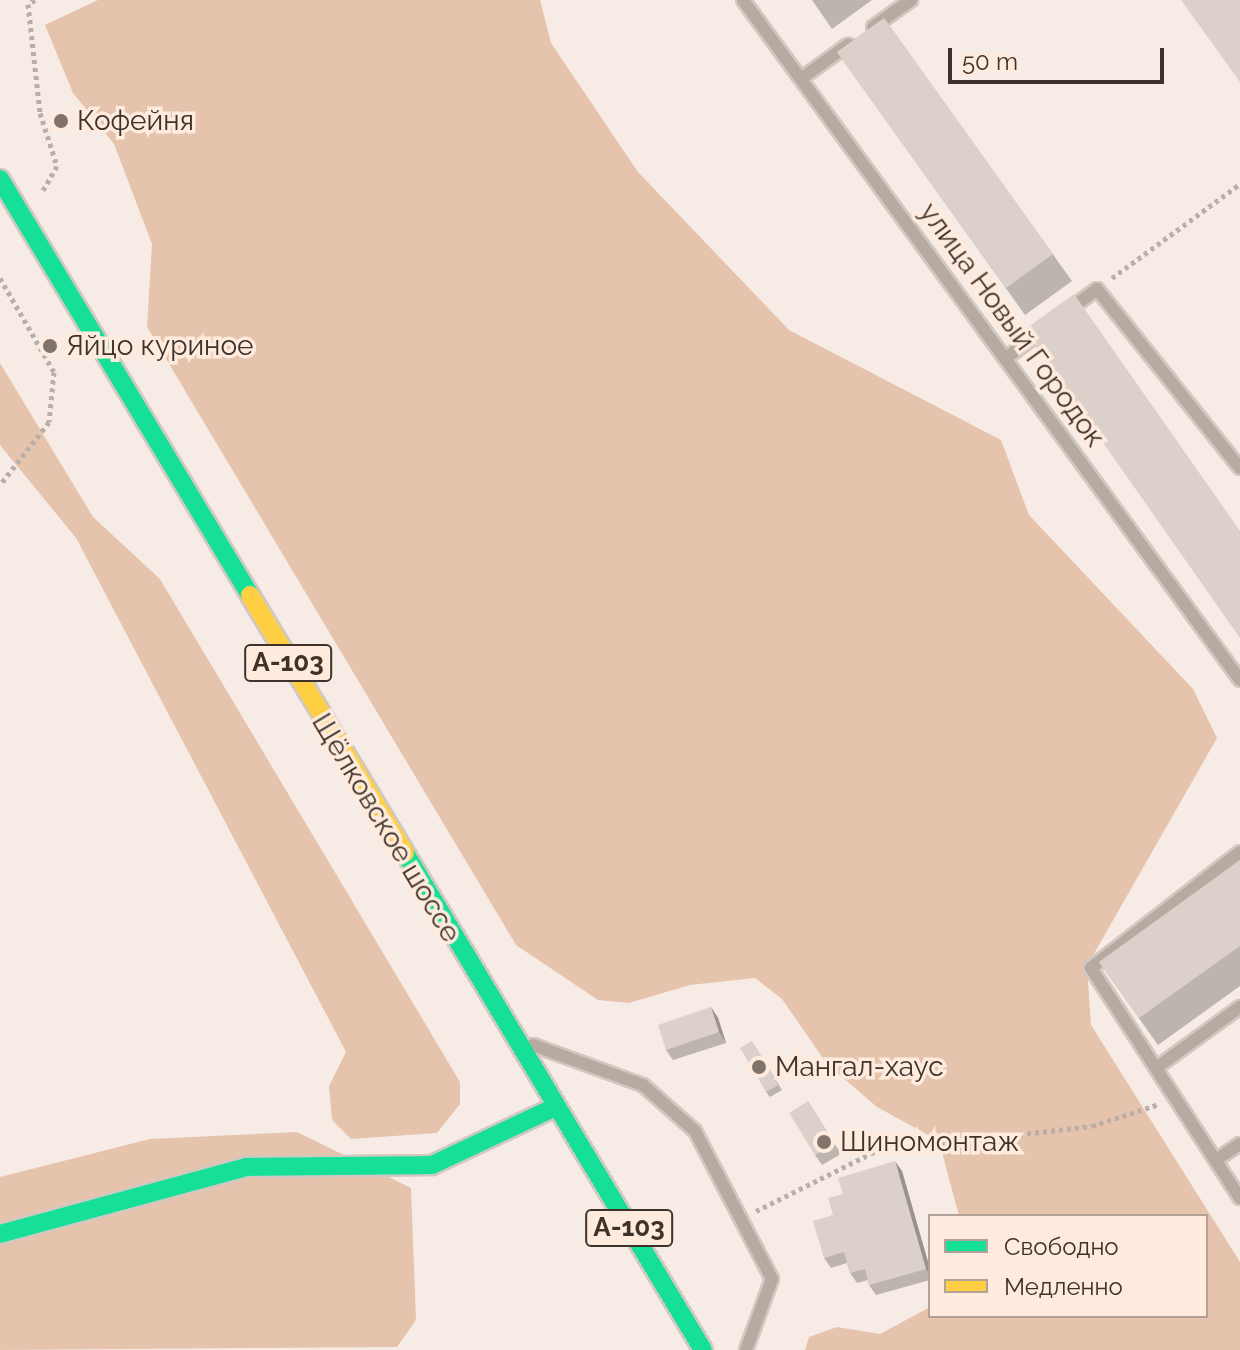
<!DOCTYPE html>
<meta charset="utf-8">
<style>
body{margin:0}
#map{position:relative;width:1240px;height:1350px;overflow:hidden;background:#f7ece5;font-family:Raleway,sans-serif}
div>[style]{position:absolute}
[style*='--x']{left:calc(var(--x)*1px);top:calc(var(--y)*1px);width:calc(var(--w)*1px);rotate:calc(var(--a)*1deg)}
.forest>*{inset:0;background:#e6c3ac}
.path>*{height:5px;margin-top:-2.5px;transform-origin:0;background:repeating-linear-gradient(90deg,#baafa7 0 4px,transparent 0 8px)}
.roads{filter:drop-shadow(2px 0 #d1c8c1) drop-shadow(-2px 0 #d1c8c1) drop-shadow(0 2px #d1c8c1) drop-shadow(0 -2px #d1c8c1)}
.lane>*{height:12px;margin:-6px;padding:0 6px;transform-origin:6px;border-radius:6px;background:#b7aaa0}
.fast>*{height:18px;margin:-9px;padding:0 9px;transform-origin:9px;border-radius:9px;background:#16e098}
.slow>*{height:18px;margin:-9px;padding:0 9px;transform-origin:9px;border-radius:9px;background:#ffcf43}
.wall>*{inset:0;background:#bdb4ae}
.shaded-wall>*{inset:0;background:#9a928d}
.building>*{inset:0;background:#dcd1ca}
.dots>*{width:22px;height:22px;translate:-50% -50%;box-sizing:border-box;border:4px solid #feebde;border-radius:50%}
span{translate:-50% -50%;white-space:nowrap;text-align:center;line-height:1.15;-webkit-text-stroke:7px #feebde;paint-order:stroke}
.shield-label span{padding:2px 6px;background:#feebde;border:2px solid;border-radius:6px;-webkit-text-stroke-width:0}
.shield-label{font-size:26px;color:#3f322a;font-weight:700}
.poi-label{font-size:28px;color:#3f322a}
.left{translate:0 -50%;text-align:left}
.street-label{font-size:28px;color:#3f322a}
.legend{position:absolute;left:928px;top:1214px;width:280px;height:104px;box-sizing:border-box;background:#feebde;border:2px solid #b2a196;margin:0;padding:10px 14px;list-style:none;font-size:24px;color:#3f322a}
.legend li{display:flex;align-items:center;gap:16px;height:40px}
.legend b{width:40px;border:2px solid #b2a196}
.scale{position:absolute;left:948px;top:48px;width:216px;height:36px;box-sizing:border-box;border:4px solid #3f322a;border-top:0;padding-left:10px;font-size:24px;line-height:28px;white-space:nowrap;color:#3f322a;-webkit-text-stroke:6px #feebde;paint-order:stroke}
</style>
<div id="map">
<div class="forest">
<div style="clip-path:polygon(98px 0,540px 0,551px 43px,638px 172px,789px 330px,1001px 440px,1029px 515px,1193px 689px,1217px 738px,1087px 966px,1091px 1025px,1240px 1262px,1240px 1350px,805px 1350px,809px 1337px,837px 1327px,880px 1334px,930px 1307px,930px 1316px,1206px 1316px,1206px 1216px,959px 1216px,939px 1141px,877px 1107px,827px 1064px,782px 999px,755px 978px,690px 985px,629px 1003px,598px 1000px,516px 945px,147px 327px,152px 244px,114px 144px,73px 93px,45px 25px)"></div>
<div style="clip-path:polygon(0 363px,93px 517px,160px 579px,460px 1082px,460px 1104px,437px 1133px,351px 1139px,332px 1120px,329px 1086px,346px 1052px,76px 538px,0 445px)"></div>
<div style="clip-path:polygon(297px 1132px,411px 1188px,416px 1320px,397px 1347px,0 1350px,0 1177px,150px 1139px)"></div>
</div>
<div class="path">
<div style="--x:35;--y:0;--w:8;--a:150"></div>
<div style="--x:28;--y:4;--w:110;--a:83.7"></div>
<div style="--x:40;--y:113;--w:56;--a:72.2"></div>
<div style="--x:57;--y:166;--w:28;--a:120"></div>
<div style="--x:0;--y:278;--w:108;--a:60.1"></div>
<div style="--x:54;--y:372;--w:50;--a:95.7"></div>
<div style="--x:49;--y:422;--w:80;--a:127.9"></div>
<div style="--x:1112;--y:278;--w:159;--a:-36.3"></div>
<div style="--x:756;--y:1211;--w:134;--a:-26.6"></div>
<div style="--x:876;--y:1151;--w:217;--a:-6.6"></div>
<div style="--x:1092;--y:1126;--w:71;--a:-18.2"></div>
</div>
<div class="roads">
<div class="lane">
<div style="--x:743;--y:0;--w:842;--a:53.84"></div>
<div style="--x:873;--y:27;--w:47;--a:-35.4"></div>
<div style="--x:802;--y:78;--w:57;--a:-35.7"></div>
<div style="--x:1069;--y:310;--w:35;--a:-37"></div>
<div style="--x:1097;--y:289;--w:229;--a:51.4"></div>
<div style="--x:1006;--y:358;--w:45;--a:-36.9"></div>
<div style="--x:1240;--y:852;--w:189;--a:142.1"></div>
<div style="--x:1091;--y:968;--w:274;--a:57.1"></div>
<div style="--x:533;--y:1045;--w:117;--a:20"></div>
<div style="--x:643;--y:1085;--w:69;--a:41.5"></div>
<div style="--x:695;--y:1131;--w:167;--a:62.5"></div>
<div style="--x:772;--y:1279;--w:76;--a:110.1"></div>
<div style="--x:1156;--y:1068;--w:104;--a:-36"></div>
<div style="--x:1216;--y:1160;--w:29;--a:-34"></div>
</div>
<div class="fast">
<div style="--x:0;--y:179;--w:485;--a:59"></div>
<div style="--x:405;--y:853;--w:579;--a:59.05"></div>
<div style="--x:0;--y:1234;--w:255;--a:-15.2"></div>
<div style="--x:246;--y:1167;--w:186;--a:-0.6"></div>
<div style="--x:432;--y:1165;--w:136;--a:-25.2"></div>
</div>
<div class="slow">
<div style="--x:250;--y:595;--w:301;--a:59"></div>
</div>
</div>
<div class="wall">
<div style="clip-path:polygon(812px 0,872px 0,832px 29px)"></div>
<div style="clip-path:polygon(884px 18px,1072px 281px,1025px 315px,837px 52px)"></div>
<div style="clip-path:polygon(1240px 860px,1240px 986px,1158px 1045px,1099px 962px)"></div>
<div style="clip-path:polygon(711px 1007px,718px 1018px,726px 1043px,673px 1060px,666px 1050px)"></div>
<div style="clip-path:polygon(755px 1046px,782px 1090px,770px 1097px,766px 1092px)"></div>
<div style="clip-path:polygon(808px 1101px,841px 1154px,822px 1165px,815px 1155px)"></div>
<div style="clip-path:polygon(902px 1171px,930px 1269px,930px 1280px,876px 1295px,869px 1285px,868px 1280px,857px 1283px,850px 1273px,847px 1263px,831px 1268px,824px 1258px,843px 1194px)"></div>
</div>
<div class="shaded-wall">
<div style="clip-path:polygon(711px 1007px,718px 1018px,726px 1043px,719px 1032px)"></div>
<div style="clip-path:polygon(895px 1161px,902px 1171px,930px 1269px,930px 1275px,926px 1269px)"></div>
</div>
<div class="building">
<div style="clip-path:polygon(1181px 0,1240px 0,1240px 82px)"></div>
<div style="clip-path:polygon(884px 18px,1053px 254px,1006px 288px,837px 52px)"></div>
<div style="clip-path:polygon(1074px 294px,1240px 531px,1240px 638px,1024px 330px)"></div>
<div style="clip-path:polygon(1240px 860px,1240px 946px,1139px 1018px,1099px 962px)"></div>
<div style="clip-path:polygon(711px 1007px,719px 1032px,666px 1050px,658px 1025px)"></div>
<div style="clip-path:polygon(752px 1041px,778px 1085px,766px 1092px,740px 1048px)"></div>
<div style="clip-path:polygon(808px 1101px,834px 1144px,815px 1155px,789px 1113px)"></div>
<div style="clip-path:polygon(895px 1161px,926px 1269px,869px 1285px,865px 1269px,850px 1273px,844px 1252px,824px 1258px,813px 1221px,833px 1215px,828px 1198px,843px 1194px,838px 1178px)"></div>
</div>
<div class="dots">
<div style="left:61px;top:121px;background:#7f736b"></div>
<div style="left:50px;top:346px;background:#7f736b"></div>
<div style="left:759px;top:1067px;background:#7f736b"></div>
<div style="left:824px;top:1142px;background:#7f736b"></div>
</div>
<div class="shield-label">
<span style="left:288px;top:663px">А-103</span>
<span style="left:629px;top:1228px">А-103</span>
</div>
<div class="poi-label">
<span class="left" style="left:77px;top:121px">Кофейня</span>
<span class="left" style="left:66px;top:346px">Яйцо куриное</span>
<span class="left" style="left:775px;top:1067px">Мангал-хаус</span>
<span class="left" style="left:840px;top:1142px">Шиномонтаж</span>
</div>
<div class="street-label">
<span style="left:1012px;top:325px;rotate:54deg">улица Новый Городок</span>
<span style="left:386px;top:828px;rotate:59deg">Щёлковское шоссе</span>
</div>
<ul class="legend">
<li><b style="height:10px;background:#16e098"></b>Свободно</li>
<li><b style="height:10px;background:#ffcf43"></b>Медленно</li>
</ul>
<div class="scale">50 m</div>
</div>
